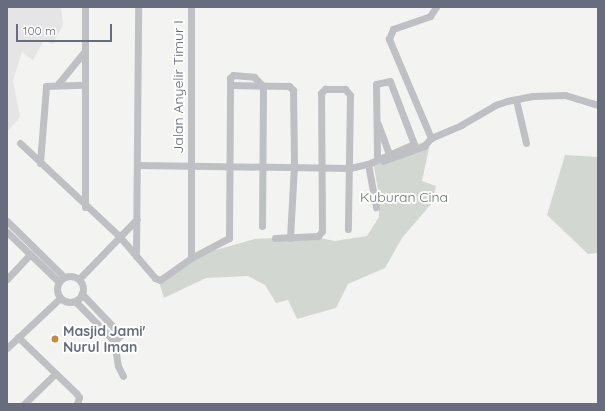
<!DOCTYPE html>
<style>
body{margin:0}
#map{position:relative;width:605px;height:411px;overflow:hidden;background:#f3f4f1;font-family:Quicksand,sans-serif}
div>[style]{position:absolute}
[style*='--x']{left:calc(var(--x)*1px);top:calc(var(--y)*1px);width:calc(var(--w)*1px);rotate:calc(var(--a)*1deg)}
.built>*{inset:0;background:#e4e5e4}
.green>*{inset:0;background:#d2d8d1}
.minor>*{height:7px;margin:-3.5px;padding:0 3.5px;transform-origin:3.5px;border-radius:3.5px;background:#bec0c4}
.minor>.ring{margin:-3.5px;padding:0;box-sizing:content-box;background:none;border:7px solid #bec0c4;border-radius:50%}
.dots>*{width:11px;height:11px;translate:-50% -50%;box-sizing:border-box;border:2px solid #fff;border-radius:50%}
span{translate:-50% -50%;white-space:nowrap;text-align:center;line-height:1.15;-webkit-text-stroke:4px #fff;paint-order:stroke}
.street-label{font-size:14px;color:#676d7e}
.park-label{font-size:14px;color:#657667}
.poi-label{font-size:14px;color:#676d7e;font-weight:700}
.left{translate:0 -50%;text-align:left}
.frame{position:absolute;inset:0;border:8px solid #676d7e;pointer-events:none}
.scale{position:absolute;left:16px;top:24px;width:96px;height:18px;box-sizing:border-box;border:2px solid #676d7e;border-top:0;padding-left:5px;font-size:12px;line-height:14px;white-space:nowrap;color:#676d7e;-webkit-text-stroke:3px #fff;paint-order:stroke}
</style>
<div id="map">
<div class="built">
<div style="clip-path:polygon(7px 7px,61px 7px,63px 25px,53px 44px,44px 40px,33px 60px,22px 52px,13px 81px,20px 117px,7px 132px)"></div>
</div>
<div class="green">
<div style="clip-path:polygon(431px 139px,422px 181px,436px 186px,432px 203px,402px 238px,385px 268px,348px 284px,336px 308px,297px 319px,288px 300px,276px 303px,265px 285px,248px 276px,206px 278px,164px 298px,159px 282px,205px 253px,255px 239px,309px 236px,335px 241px,367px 236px,379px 217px,379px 195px,373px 162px)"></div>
<div style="clip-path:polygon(565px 155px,598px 157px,598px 253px,588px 254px,547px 215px)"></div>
</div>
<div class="minor">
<div style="--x:58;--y:84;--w:41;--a:-50.9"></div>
<div style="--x:230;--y:85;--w:59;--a:1"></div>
<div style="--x:289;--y:86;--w:6;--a:45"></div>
<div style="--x:293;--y:90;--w:76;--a:89.2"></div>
<div style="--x:294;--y:166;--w:72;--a:93.2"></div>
<div style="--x:516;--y:100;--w:44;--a:76.9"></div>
<div style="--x:378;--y:124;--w:32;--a:70"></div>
<div style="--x:431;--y:138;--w:108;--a:-113"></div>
<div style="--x:389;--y:39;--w:11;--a:-68"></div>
<div style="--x:393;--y:29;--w:39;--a:-19"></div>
<div style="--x:430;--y:16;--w:11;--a:-56"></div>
<div style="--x:20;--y:143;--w:137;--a:43.2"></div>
<div style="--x:120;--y:237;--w:54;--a:49.5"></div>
<div style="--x:155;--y:278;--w:5;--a:22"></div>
<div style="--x:160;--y:280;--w:38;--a:-35"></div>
<div style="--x:191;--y:258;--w:43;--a:-27.8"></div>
<div style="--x:229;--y:238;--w:160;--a:-89.6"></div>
<div style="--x:230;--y:78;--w:4;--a:-45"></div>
<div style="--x:233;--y:75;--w:21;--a:5"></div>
<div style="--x:254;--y:77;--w:13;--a:45"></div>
<div style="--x:263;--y:86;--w:140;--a:90.4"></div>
<div style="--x:383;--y:161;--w:44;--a:-20.1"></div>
<div style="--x:424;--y:146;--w:11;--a:-49"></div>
<div style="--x:431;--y:138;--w:33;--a:-23"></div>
<div style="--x:461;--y:125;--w:39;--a:-30"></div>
<div style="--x:495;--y:105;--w:13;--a:-18"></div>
<div style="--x:507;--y:101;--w:26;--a:-11"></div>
<div style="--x:533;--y:96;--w:32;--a:-2"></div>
<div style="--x:565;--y:95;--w:34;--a:17"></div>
<div style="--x:40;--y:163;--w:77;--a:-85.5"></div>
<div style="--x:46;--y:86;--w:37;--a:-2"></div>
<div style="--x:368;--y:164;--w:44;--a:79.5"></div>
<div style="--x:138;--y:165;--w:212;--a:0.8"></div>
<div style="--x:350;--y:168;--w:18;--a:-13"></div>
<div style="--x:368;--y:164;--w:50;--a:-23.5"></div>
<div style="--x:414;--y:144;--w:67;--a:-110.9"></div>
<div style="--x:390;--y:81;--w:14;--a:168"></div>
<div style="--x:376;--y:84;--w:75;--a:89.2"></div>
<div style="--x:85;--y:207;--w:200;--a:-90"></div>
<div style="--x:7;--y:221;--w:80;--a:44.5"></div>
<div style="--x:7;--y:232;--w:72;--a:43.9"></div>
<div style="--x:275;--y:238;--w:43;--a:-2.7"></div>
<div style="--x:318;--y:236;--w:6;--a:-51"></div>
<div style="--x:322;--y:231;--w:138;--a:-90.4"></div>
<div style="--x:321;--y:93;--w:6;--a:-45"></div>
<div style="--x:325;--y:89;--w:20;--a:0"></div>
<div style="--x:345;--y:89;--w:8;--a:50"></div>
<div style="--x:350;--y:95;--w:134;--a:90.9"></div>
<div style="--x:136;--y:256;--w:249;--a:-89.5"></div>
<div style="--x:191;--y:258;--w:251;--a:-90"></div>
<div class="ring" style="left:57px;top:276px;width:19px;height:19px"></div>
<div style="--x:7;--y:279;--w:34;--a:-47"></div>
<div style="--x:79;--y:279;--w:83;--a:-46"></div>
<div style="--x:75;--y:301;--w:56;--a:45.7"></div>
<div style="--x:114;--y:341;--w:9;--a:-41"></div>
<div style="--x:121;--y:335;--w:57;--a:-133.6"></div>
<div style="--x:18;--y:337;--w:81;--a:44"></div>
<div style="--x:76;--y:393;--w:5;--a:53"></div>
<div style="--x:79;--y:397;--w:7;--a:106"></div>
<div style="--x:114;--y:341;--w:25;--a:81"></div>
<div style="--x:118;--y:366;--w:11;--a:63"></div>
<div style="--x:7;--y:348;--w:73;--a:-43.3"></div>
<div style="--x:24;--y:404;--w:43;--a:-44.1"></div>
</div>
<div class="dots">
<div style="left:55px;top:339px;background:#cb873a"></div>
</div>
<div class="street-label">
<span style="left:178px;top:87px;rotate:-90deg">Jalan Anyelir Timur I</span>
</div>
<div class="park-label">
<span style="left:404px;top:197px">Kuburan Cina</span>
</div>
<div class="poi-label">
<span class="left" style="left:63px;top:339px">Masjid Jami'<br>Nurul Iman</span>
</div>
<div class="frame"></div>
<div class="scale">100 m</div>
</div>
